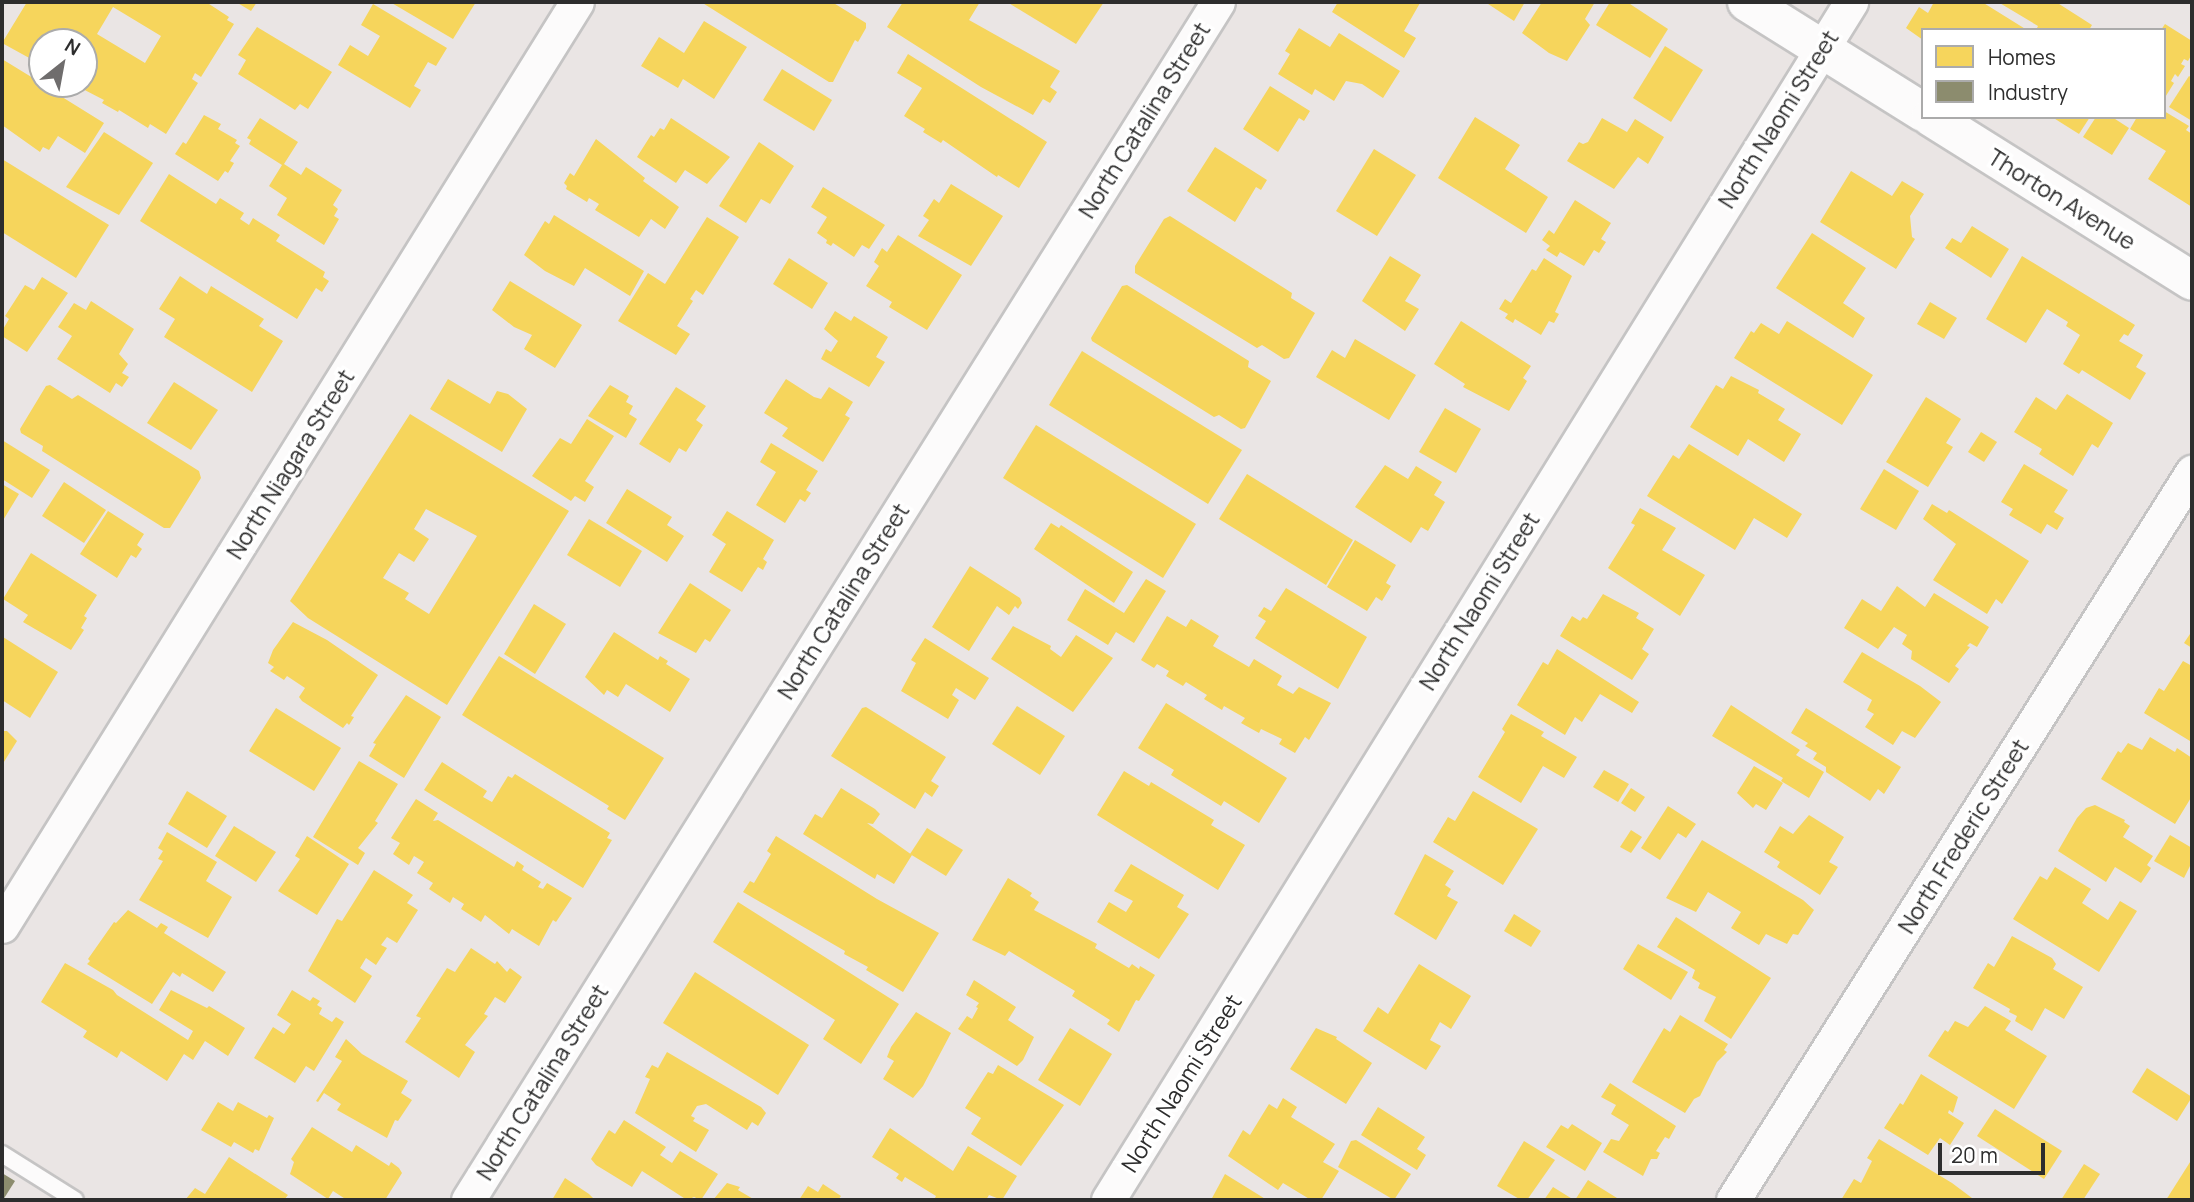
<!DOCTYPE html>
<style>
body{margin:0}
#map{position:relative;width:2194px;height:1202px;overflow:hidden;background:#eae5e4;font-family:Manrope,sans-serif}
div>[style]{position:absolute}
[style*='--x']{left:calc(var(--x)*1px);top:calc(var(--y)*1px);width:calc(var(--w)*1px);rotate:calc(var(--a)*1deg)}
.homes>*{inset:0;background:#f6d55c}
.industry>*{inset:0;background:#8c8c6e}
.roads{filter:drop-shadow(2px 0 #c5c4c4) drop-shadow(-2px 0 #c5c4c4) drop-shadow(0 2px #c5c4c4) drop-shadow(0 -2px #c5c4c4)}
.lane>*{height:16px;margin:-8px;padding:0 8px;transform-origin:8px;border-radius:8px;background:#fcfbfb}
.street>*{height:33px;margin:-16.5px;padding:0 16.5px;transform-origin:16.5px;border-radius:16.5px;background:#fcfbfb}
.secondary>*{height:38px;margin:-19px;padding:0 19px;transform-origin:19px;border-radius:19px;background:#fcfbfb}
span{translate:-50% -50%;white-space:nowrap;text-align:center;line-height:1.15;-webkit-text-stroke:7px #fff;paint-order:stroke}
.street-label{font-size:23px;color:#2d2d2d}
.frame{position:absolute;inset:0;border:4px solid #2d2d2d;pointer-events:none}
.legend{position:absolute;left:1921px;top:28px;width:245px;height:91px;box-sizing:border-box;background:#fff;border:2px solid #ababab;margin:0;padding:9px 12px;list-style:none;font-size:21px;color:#2d2d2d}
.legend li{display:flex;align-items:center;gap:14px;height:35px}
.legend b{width:35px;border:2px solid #ababab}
.north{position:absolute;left:28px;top:28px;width:70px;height:70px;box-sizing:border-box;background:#fff;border:2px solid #ababab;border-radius:50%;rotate:31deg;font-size:19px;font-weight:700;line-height:28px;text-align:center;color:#2d2d2d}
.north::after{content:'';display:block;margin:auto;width:24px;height:32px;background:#6f6d6d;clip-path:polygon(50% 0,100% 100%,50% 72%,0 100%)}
.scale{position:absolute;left:1938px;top:1143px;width:107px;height:32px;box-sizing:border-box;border:4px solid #2d2d2d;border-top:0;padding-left:9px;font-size:21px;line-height:24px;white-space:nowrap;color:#2d2d2d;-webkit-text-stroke:5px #fff;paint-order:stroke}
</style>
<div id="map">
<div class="homes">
<div style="clip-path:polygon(evenodd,27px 2px,206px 2px,229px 17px,227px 20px,234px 24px,201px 77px,195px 73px,192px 79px,198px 83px,166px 134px,150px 124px,148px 128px,119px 110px,118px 112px,102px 103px,104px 100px,73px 84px,84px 84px,84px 42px,42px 42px,42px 65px,2px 43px,27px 2px,113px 7px,161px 36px,145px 63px,97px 34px,113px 7px)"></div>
<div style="clip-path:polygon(236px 2px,257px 2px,251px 11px)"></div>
<div style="clip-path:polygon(390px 2px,476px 2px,453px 39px)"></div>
<div style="clip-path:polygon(701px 2px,832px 2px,866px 23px,866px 28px,858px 42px,855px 40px,833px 82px,829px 82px)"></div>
<div style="clip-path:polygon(903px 2px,980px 2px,969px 20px,1060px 71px,1050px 87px,1057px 92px,1050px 103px,1043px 99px,1033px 115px,981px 87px,887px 27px)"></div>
<div style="clip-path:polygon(1007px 2px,1104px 2px,1076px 44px)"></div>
<div style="clip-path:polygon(1338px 2px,1420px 3px,1404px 31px,1416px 38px,1404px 58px,1332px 12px)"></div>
<div style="clip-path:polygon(1485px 2px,1525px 2px,1514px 21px)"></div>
<div style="clip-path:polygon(1542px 2px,1595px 2px,1585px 19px,1590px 25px,1567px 61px,1549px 53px,1522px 33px)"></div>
<div style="clip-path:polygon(1610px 2px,1627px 2px,1668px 29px,1650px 58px,1596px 25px)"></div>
<div style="clip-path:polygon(1934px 2px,1982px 2px,2027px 30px,1923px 30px,1923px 40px,1906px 28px,1919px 7px,1928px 13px)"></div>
<div style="clip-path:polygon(1998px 2px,2056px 2px,2092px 25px,2089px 30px,2036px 30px,2038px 26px)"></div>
<div style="clip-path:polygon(373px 4px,447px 48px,436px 66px,428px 62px,414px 86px,421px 90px,410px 108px,338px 65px,350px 45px,368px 56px,380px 36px,361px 25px)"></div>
<div style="clip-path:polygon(704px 21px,747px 47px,714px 99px,683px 79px,678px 88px,641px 66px,659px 37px,684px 53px)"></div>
<div style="clip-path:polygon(2165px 24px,2192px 41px,2192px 54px,2188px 61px,2184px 59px,2181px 64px,2185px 66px,2178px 77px,2175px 74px,2171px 81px,2174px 83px,2164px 99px,2164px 30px,2161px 30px)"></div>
<div style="clip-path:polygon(257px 27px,332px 72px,308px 109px,300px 104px,295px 110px,238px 74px,246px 60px,238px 55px)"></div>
<div style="clip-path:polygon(1299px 28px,1330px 47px,1339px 33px,1400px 71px,1383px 98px,1362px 84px,1346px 81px,1334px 101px,1315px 89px,1312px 95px,1278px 74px,1290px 54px,1285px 51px)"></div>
<div style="clip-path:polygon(1665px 46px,1703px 70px,1671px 122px,1633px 98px)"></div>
<div style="clip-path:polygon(908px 54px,1047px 142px,1019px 188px,998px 175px,997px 177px,943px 140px,941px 143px,923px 132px,925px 129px,904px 116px,922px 88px,897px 73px)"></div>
<div style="clip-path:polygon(2px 59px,33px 78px,35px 74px,42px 78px,42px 84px,48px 84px,46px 87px,104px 123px,85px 153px,58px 136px,49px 150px,43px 147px,40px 152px,2px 125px)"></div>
<div style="clip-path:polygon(782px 69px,832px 100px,814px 131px,763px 100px)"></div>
<div style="clip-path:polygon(2189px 76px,2192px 78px,2192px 121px,2169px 107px)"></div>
<div style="clip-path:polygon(1270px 86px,1310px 111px,1304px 121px,1299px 118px,1278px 152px,1243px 129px)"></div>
<div style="clip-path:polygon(2164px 111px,2189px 126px,2186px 130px,2192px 134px,2192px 207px,2148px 179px,2166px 151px,2130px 129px,2137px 117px,2164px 117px)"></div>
<div style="clip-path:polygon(204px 115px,221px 124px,218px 129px,237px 140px,235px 143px,240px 146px,230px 161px,234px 163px,228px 173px,225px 171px,218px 181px,175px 154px,183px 142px,186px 144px)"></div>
<div style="clip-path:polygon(1475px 117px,1520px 145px,1505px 169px,1548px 197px,1526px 233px,1438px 178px)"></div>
<div style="clip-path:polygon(2052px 117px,2090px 117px,2079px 134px)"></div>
<div style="clip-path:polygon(2096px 117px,2112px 117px,2129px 128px,2112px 155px,2083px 137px)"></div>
<div style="clip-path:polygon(260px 118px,298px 142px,284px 164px,301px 175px,306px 167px,342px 190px,333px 205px,338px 209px,334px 216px,339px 219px,324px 245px,277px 215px,287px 198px,269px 186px,282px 165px,249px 144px,251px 140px,247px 138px)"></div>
<div style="clip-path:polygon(671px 118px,730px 157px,707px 184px,685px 170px,676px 183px,637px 157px,651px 135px,654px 137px,660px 128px,664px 130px)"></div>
<div style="clip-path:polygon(1602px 118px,1627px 132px,1635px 119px,1664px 137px,1648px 164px,1638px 157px,1614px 189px,1567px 161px,1579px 142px,1583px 144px,1588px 142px)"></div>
<div style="clip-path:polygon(104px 132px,153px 163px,119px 215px,66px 187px)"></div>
<div style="clip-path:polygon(596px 139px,645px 178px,643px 181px,679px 207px,665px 229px,651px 219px,639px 237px,595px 210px,599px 204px,589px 198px,587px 202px,566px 189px,567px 186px,564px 183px,570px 173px,574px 176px)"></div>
<div style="clip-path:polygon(759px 142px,794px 166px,770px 204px,761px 199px,746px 223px,719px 206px)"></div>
<div style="clip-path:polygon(1215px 147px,1267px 180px,1261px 190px,1256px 187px,1235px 222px,1187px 191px)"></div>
<div style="clip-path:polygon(1374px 149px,1416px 175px,1377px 236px,1336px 211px)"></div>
<div style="clip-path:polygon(2px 159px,109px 225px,76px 278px,2px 232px)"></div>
<div style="clip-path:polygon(1851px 171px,1892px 196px,1902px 181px,1924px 194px,1910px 216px,1912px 237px,1915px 239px,1896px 269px,1820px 222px)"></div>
<div style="clip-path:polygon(169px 174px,216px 204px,220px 198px,244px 213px,240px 219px,249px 225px,253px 218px,280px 235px,276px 241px,325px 272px,323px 277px,329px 281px,322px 292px,316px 288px,297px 319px,140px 221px)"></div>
<div style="clip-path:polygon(951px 184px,1003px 216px,971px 266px,918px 236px,929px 220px,923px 216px,934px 199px,939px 203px)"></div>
<div style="clip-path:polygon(823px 187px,885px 225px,869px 249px,862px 245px,854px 257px,833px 243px,831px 246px,826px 243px,827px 240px,817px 233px,827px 217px,811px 207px)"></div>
<div style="clip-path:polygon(1575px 200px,1611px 223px,1601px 239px,1606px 242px,1599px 253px,1594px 250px,1584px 266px,1560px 252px,1557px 257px,1546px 250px,1550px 246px,1542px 240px,1549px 230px,1554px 234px)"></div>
<div style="clip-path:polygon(554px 215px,644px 271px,630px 296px,585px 268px,574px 286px,545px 271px,524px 255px,545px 221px,549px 224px)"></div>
<div style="clip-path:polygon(1170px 216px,1292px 293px,1291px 298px,1315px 313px,1289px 358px,1284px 359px,1262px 345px,1257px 348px,1135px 273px,1135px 266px,1164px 219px)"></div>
<div style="clip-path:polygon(707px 217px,739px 237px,703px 295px,696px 290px,690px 299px,693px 301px,677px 326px,690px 334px,676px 355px,618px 321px,648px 273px,665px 284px)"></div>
<div style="clip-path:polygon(1972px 226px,2009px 249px,1991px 278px,1945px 248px,1952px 238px,1961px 243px)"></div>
<div style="clip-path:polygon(1812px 233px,1866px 268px,1843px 303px,1865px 318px,1853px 338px,1776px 288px)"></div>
<div style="clip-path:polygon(898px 235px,962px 275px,927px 330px,889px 307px,892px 302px,866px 286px,879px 266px,874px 262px,882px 248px,887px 252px)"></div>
<div style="clip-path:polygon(1390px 256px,1421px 275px,1405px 301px,1419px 309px,1405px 331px,1362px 301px)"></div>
<div style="clip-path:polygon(2022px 256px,2135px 325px,2128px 336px,2124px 334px,2119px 341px,2143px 355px,2136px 367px,2146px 373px,2130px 400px,2082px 370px,2079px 374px,2063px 364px,2080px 335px,2066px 326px,2068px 322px,2047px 309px,2026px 343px,1986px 319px)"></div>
<div style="clip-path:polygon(789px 258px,828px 283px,812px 309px,773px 284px)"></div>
<div style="clip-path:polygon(1544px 258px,1572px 276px,1555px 312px,1559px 314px,1554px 323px,1549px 321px,1541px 335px,1515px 319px,1513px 323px,1505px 318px,1508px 314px,1499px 309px,1505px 299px,1511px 303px,1532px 269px,1536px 271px)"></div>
<div style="clip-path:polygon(180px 276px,207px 294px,211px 286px,264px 319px,259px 326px,283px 341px,252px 392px,164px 337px,175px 319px,159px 309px)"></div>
<div style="clip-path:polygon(42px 277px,68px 293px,27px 352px,2px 336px,2px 331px,9px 319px,5px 316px,25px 285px,34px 290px)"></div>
<div style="clip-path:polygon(510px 281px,582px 325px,555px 368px,524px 349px,532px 335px,514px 327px,492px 310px)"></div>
<div style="clip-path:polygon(1127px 285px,1249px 361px,1248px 367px,1271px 381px,1245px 428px,1241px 429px,1219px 415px,1214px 417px,1092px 341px,1091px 338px,1122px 286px)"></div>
<div style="clip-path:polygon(91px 301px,134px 329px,119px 354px,128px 364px,122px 373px,129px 377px,122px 387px,116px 383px,110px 393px,57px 359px,72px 336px,58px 327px,74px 303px,86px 310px)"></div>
<div style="clip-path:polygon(1930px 302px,1957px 318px,1944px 339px,1917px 324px)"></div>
<div style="clip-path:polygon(835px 311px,851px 321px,854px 316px,888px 337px,876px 357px,885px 362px,869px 387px,821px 359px,826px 349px,831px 352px,838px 341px,824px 329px)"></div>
<div style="clip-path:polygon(1461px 321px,1531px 366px,1523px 378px,1527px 381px,1509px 411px,1463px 387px,1465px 384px,1434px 364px)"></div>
<div style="clip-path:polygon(1787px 321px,1873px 375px,1842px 425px,1734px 358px,1751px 331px,1754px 333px,1761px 323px,1779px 334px)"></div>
<div style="clip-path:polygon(1355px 339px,1416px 375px,1389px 420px,1316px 377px,1332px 350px,1345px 358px)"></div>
<div style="clip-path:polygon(1082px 351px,1242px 450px,1208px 504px,1049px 405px)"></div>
<div style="clip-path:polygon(1731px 376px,1759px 390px,1758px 393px,1785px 409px,1778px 420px,1801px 434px,1784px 462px,1748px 439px,1738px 456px,1690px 427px,1716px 385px,1723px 389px)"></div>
<div style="clip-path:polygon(448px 379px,490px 404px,497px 391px,508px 394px,527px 409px,502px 452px,430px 409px)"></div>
<div style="clip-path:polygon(786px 379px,814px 397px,821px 399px,829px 387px,853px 402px,845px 415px,850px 418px,823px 462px,782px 436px,788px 428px,764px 413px)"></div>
<div style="clip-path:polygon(174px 382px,218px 410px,191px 450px,147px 423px)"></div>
<div style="clip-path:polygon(50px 385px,72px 399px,78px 395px,199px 471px,201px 478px,170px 528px,164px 528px,42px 451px,43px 446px,21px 433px,20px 429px,46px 386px)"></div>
<div style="clip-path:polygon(610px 385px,629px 396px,626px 402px,633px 406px,629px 414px,637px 419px,626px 438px,588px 416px)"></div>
<div style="clip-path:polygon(676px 387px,706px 406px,696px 420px,703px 425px,686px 452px,679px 448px,670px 463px,639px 444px)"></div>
<div style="clip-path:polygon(2067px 394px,2113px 423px,2098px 448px,2092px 444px,2073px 476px,2039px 454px,2042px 449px,2014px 432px,2036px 397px,2056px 410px)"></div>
<div style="clip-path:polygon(1926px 397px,1961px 419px,1946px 443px,1953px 447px,1928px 487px,1886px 462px)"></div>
<div style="clip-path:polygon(1445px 408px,1481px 429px,1456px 473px,1419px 452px)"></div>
<div style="clip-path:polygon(evenodd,410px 414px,569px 511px,447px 705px,308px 618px,290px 601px,410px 414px,426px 509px,477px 536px,429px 614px,405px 599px,409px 593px,383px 578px,399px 553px,414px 562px,429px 539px,414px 529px,426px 509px)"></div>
<div style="clip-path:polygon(587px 419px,614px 436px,585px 481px,594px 487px,585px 502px,575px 496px,571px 501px,532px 476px,560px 438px,571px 444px)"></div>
<div style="clip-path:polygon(1036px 425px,1196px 524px,1163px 578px,1003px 478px)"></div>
<div style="clip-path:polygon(1981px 432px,1997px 442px,1984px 462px,1968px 452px)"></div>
<div style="clip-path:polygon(2px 440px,50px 470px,32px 498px,2px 479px)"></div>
<div style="clip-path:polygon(771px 443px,818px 471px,806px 490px,811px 493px,805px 502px,800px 499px,785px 523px,756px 505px,776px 472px,760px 462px)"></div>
<div style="clip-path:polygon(1689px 444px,1802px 514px,1787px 538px,1754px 518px,1735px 550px,1647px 496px,1673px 455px,1679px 459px)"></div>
<div style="clip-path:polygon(2024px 464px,2068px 490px,2054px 512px,2064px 518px,2057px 530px,2047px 524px,2041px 534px,2009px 515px,2013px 509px,2001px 502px)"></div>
<div style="clip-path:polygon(1385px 465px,1408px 479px,1416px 466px,1442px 482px,1434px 495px,1445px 502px,1428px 531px,1421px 527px,1411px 543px,1355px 507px)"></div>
<div style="clip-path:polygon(1884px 469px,1919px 491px,1896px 530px,1860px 509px)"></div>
<div style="clip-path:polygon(1247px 474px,1353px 540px,1326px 585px,1219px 519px)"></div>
<div style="clip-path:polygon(64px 482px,106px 510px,84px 543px,42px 516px)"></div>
<div style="clip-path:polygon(2px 484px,19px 494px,2px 522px)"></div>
<div style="clip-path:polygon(627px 489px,672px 517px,667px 525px,684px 536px,667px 562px,606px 523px)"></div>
<div style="clip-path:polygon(1932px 504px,1947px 513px,1949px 510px,2029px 561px,2002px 604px,1996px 599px,1987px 614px,1933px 580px,1956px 544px,1923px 519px)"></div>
<div style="clip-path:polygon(1640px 508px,1676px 528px,1662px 550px,1705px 575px,1680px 616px,1608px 568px,1635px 525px,1631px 523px)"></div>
<div style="clip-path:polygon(108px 511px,144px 534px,137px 545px,142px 549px,136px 558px,131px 555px,117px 578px,80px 554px)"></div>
<div style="clip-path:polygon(727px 511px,774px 540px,763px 559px,767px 562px,763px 570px,758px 567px,742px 592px,709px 572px,726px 544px,712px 535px)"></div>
<div style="clip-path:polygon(589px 519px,642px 551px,620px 587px,567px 555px)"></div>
<div style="clip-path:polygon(1051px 523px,1059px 528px,1061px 525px,1133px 572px,1114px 603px,1034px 549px)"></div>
<div style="clip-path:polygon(1355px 540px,1396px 565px,1386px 583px,1391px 586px,1382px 601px,1376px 597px,1367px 611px,1327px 587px)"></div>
<div style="clip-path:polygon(31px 553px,97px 595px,84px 616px,87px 618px,81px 628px,84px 630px,71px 650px,23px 622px,28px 615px,3px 599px)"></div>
<div style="clip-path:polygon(970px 566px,1020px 598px,1022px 603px,1018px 609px,1015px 606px,1009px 615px,997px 606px,969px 651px,932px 627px)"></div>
<div style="clip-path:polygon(1146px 579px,1166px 591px,1134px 643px,1116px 632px,1108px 645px,1067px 620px,1085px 589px,1124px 613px)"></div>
<div style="clip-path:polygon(690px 583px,731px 610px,710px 642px,705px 639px,696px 653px,658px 633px)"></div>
<div style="clip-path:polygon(1897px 586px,1925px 607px,1934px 593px,1989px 627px,1977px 647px,1970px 643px,1967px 646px,1970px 647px,1955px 666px,1959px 669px,1949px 683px,1911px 659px,1912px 651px,1902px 644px,1907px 635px,1894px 627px,1878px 649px,1844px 628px,1862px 599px,1881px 611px)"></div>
<div style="clip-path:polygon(1286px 588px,1367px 637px,1338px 689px,1255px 638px,1266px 621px,1258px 616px,1264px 607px,1271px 611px)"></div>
<div style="clip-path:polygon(1603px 594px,1639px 613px,1636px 618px,1654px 629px,1642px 649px,1649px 654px,1632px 680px,1560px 636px,1572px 616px,1580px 621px,1583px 617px,1587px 619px)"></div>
<div style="clip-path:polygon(534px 604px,566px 624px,535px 674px,504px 654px)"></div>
<div style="clip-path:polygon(1167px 616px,1186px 627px,1191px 619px,1219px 636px,1213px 646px,1249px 667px,1254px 659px,1282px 676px,1277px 685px,1293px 694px,1299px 687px,1331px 703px,1309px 740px,1305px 737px,1295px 753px,1279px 744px,1282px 739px,1261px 729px,1259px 733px,1241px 723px,1245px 718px,1224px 706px,1222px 710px,1204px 699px,1207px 695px,1186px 682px,1183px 686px,1166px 676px,1169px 671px,1157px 664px,1154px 668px,1141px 660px)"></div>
<div style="clip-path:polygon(293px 622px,327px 640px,378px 675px,351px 716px,354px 717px,349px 725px,347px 723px,343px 728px,302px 701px,299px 697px,305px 688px,287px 676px,284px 680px,270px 671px,274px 667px,268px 663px,273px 650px)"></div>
<div style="clip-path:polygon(1013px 626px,1051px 646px,1050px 649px,1061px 657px,1076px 635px,1113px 658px,1073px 712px,991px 659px)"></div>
<div style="clip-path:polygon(2192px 631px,2192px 648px,2184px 643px)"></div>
<div style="clip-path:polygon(614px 632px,658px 660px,660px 656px,668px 661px,666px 664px,690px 679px,670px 712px,626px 684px,618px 697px,607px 690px,604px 695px,585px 677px)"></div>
<div style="clip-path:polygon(3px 637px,58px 672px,30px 718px,2px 700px)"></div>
<div style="clip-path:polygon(925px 638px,989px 678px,975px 700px,956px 688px,952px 695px,959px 700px,948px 719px,901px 691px,916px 663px,911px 660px)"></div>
<div style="clip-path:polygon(1557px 649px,1639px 702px,1632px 713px,1600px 694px,1582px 722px,1575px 717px,1565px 735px,1517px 705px,1543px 662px,1548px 665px)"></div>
<div style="clip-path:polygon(1862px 652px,1920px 686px,1941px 702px,1915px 738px,1902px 731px,1893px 745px,1865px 727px,1874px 714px,1867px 710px,1872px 700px,1843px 682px)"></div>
<div style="clip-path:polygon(499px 656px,664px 758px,625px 820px,607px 809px,609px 806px,462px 715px)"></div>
<div style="clip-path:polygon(2183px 661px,2192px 666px,2190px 741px,2144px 713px,2159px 688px,2164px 691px)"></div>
<div style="clip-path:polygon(406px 695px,441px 717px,404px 778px,369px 756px,376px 744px,373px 743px)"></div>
<div style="clip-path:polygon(1166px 703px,1287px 778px,1259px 823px,1224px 801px,1221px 806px,1171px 775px,1174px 770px,1138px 748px)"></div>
<div style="clip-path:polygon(1731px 705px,1800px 750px,1796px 755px,1824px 772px,1809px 798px,1781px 781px,1783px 778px,1712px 736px)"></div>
<div style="clip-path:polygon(1017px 706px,1065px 736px,1040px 775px,992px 744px)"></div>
<div style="clip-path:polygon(866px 707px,946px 757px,931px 781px,939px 786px,932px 797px,925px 792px,915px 809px,831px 756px,862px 708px)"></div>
<div style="clip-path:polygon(276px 708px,341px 748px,314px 791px,249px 751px)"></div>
<div style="clip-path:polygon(1806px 708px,1901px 767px,1884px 794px,1878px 789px,1870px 801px,1826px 772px,1826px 767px,1813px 759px,1817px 753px,1805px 746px,1808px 743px,1791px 733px)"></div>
<div style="clip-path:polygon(1511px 714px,1544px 732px,1541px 736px,1577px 757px,1564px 778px,1543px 766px,1521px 803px,1478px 777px,1505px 732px,1502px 729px)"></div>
<div style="clip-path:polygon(2px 731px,7px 731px,17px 741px,2px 765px)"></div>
<div style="clip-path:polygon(2150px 737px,2175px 752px,2177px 748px,2192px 758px,2192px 796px,2175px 824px,2101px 779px,2118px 751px,2121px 753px,2128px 743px,2142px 750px)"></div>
<div style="clip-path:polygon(359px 761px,398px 784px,375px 821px,378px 823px,358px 848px,365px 853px,358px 865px,313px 837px)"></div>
<div style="clip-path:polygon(442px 762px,487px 791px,483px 797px,492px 802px,508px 776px,512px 778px,515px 774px,610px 833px,607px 838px,612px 840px,583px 888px,424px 790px)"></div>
<div style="clip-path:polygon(1754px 766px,1783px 783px,1766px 810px,1756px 804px,1753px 808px,1737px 793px)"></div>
<div style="clip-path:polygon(1604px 770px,1629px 784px,1618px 802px,1593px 787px)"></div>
<div style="clip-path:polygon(1124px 771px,1149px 786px,1151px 782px,1214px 820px,1211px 825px,1245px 845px,1218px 890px,1097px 815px)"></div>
<div style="clip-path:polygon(841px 788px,875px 809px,880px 814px,873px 824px,867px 823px,912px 855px,894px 884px,877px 874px,875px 879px,803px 834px,815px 814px,822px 818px)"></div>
<div style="clip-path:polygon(1631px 788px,1645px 797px,1635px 812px,1621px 803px)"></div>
<div style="clip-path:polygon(187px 791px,227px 816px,207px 848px,168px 824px)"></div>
<div style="clip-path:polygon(1473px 791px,1538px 829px,1503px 885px,1433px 842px,1448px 817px,1455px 821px)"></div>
<div style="clip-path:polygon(416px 799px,438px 813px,433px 821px,438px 820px,514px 867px,517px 861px,524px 866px,522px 870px,541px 882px,538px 887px,543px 889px,547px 883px,572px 898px,556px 922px,553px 920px,539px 946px,512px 929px,509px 934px,485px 915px,481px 922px,461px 909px,464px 904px,453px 897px,450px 903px,429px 889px,433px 883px,417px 873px,424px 862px,414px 856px,409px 865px,393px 854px,400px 843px,391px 838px)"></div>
<div style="clip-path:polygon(2095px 805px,2125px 820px,2124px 822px,2130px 826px,2123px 837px,2153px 856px,2147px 865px,2151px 868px,2141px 883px,2115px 867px,2106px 882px,2058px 851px,2077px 818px,2086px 808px)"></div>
<div style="clip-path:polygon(1668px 806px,1696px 824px,1686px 838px,1678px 833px,1660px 860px,1641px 848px)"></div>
<div style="clip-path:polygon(1809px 815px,1844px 837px,1829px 862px,1838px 867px,1820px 895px,1777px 867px,1780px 862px,1764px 852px,1780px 826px,1793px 834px)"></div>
<div style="clip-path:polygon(234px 826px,276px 852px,256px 882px,215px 856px)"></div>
<div style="clip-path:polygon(927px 828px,963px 850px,946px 876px,910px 854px)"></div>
<div style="clip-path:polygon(1631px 830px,1642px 837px,1631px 853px,1620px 847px)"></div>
<div style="clip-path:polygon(167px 832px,217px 862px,206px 881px,232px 897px,208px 938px,139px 900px,163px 861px,158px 859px,163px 851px,158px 848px)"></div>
<div style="clip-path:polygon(2170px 835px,2192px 848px,2192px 862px,2184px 878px,2154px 861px)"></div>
<div style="clip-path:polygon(307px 836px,349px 864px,317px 915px,278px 891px,300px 859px,295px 856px)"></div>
<div style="clip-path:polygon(776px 836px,877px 899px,939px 933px,903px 992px,866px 970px,868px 967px,844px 954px,845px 951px,743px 892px,750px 881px,754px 883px,771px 854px,767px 851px)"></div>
<div style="clip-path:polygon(1702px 840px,1803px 900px,1814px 910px,1798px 935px,1793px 934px,1787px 944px,1766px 934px,1759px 945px,1731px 928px,1741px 912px,1708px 892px,1696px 912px,1666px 898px)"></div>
<div style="clip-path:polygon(1425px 854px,1454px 871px,1445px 885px,1451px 889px,1447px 896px,1458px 902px,1436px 940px,1394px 914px)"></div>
<div style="clip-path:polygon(1131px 864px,1184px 895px,1177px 907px,1189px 914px,1159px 959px,1097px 922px,1109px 902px,1126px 912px,1133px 901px,1114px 891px)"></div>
<div style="clip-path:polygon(2055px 867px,2091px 889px,2082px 903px,2108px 920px,2120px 901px,2137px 911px,2099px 972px,2013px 919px,2040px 876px,2047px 880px)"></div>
<div style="clip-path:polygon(374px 870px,413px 895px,407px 903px,418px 910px,397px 943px,387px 937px,381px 945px,387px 948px,376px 965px,366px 958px,360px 968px,372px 976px,355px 1003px,308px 971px,337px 919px,342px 921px)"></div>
<div style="clip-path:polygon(1008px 878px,1032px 893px,1030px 896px,1039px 902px,1034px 910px,1097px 944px,1095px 948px,1129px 968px,1132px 964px,1139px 969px,1140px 966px,1155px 975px,1139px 1001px,1136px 1000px,1119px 1032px,1107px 1024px,1110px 1020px,1072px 996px,1075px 991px,1009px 951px,1005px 956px,972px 940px)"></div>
<div style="clip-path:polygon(738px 902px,899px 1004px,861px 1064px,823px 1039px,835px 1020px,713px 942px)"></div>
<div style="clip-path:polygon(128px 910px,157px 928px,161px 923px,168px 927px,164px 933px,226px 972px,213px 992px,182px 973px,180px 977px,173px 972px,152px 1004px,87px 964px,90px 961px,88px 959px,114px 922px,116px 923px)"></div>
<div style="clip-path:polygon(1514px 914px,1541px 931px,1531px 947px,1504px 931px)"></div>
<div style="clip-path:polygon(1676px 917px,1771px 978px,1731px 1039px,1704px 1021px,1716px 997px,1698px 988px,1700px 983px,1692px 978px,1695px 970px,1657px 947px)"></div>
<div style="clip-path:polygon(2012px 936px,2052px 958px,2056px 964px,2053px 969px,2083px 987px,2064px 1019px,2045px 1008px,2032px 1031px,2015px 1021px,2017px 1016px,2009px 1012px,2010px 1009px,1973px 988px,1988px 963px,1994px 967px)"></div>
<div style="clip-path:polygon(1638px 944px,1688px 972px,1671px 1000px,1623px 969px)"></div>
<div style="clip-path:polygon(471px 948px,495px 964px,497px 961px,507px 972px,510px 968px,522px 977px,505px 1003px,495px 997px,484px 1014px,488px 1016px,465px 1045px,475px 1052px,459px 1078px,405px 1042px,421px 1018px,416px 1016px,447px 968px,455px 972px)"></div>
<div style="clip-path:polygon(65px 963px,113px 990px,117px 995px,188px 1040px,193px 1031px,159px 1010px,171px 990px,207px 1008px,209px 1006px,245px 1028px,228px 1056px,205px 1041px,193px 1060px,184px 1054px,167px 1081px,121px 1051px,117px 1058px,83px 1037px,87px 1031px,41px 1002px)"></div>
<div style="clip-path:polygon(1419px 964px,1471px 996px,1451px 1029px,1440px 1022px,1430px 1040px,1441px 1046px,1426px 1070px,1363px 1031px,1378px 1007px,1388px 1014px)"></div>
<div style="clip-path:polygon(695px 972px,809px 1045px,778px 1095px,663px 1023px)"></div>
<div style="clip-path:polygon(974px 980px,1016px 1007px,1008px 1020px,1034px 1037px,1023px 1060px,1017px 1066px,958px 1029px,967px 1016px,972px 1019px,978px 1008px,976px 1007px,979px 1003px,966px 995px)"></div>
<div style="clip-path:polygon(292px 990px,310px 1001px,313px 997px,320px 1001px,317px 1005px,322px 1008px,319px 1014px,332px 1022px,336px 1017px,344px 1022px,314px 1071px,306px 1066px,295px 1083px,254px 1058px,273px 1027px,284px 1034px,291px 1024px,277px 1015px)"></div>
<div style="clip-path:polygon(1985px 1006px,2011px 1021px,2005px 1030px,2047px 1056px,2014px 1109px,1928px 1056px,1945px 1030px,1948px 1032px,1955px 1021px,1968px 1027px)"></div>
<div style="clip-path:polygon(916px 1012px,951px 1033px,923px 1086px,913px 1098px,883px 1079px,894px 1061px,887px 1057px,891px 1047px)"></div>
<div style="clip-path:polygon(1680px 1015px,1728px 1044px,1724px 1050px,1727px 1052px,1717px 1062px,1700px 1096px,1694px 1099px,1685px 1113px,1632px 1082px,1664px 1028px,1670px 1032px)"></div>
<div style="clip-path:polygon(1070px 1028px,1112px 1054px,1080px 1106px,1038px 1080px)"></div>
<div style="clip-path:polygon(1316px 1028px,1337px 1037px,1336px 1039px,1372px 1063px,1346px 1104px,1290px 1069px)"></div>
<div style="clip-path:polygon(346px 1039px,362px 1054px,408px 1081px,401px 1093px,412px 1100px,398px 1121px,395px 1120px,387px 1138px,337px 1110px,341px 1104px,324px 1093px,318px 1102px,316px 1101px,342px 1061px,335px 1057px)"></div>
<div style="clip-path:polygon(667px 1052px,761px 1107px,766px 1113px,758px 1126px,752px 1122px,747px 1130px,706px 1104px,697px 1106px,691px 1116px,695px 1118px,693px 1121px,709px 1130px,696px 1152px,635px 1113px,650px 1079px,645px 1077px,652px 1065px,658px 1068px)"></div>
<div style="clip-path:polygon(998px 1065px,1064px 1105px,1021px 1166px,971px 1134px,981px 1118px,965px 1108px,988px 1072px,993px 1074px)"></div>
<div style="clip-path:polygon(2147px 1068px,2192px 1097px,2177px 1121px,2132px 1092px)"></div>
<div style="clip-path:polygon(1921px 1074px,1958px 1097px,1953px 1113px,1949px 1110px,1948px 1113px,1964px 1123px,1950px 1145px,1940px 1138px,1928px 1155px,1884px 1128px,1900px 1103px,1903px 1105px)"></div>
<div style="clip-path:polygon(1610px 1083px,1676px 1126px,1669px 1139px,1665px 1137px,1656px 1151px,1660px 1153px,1657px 1159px,1651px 1159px,1643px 1176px,1603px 1152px,1611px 1139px,1619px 1141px,1629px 1125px,1611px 1114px,1616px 1105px,1601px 1097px)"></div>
<div style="clip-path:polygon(1283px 1098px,1297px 1107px,1291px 1117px,1335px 1144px,1323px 1162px,1339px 1171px,1321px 1200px,1311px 1200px,1283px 1183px,1278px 1190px,1228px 1156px,1243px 1130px,1250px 1135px,1269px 1104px,1277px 1109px)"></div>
<div style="clip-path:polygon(218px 1102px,233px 1111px,238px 1102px,267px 1118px,269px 1115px,274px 1118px,259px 1151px,255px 1149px,253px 1153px,234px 1142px,231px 1147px,201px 1130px)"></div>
<div style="clip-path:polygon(1378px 1107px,1425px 1137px,1417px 1149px,1426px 1155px,1417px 1170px,1361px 1135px)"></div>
<div style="clip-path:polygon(1995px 1109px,2062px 1151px,2044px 1179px,1977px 1136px)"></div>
<div style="clip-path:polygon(624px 1120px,666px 1147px,660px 1155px,672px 1163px,680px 1151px,718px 1174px,701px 1200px,694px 1197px,687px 1200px,642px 1171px,632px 1187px,596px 1165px,591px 1159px,609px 1130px,615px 1134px)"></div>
<div style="clip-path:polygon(1572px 1124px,1602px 1143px,1585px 1171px,1546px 1147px,1561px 1125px,1568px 1129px)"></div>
<div style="clip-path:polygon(312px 1127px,352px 1152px,356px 1145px,389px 1166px,391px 1162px,399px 1168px,402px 1173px,385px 1200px,347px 1200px,333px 1191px,328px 1199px,290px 1174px,294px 1162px,291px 1159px)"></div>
<div style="clip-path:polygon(890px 1128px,953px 1171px,968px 1146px,1017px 1176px,1002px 1200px,989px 1195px,986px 1200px,934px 1200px,936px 1196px,905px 1177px,902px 1182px,896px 1178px,899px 1174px,872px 1157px)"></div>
<div style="clip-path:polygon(1879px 1139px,1952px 1183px,1972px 1198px,1971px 1200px,1841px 1200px,1854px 1179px,1861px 1183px,1872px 1161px,1867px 1158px)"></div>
<div style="clip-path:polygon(1356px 1140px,1411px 1174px,1394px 1200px,1338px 1167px,1351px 1141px)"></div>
<div style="clip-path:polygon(1524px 1141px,1555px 1160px,1527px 1200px,1521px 1200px,1497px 1186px)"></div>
<div style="clip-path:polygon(229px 1157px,288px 1195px,284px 1200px,185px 1200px,195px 1188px,205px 1194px)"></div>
<div style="clip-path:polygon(2192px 1159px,2192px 1200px,2166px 1200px)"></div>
<div style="clip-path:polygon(2084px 1164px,2100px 1174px,2083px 1200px,2061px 1200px)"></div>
<div style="clip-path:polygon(1225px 1174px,1267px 1200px,1211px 1200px)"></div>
<div style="clip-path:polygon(565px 1178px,589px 1194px,595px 1200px,552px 1200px)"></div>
<div style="clip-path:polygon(1588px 1180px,1617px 1198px,1616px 1200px,1575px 1200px)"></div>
<div style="clip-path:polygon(727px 1183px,740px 1187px,738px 1190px,755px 1200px,713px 1200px)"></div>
<div style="clip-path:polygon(823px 1184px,841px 1196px,838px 1200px,799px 1200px,808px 1186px,818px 1192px)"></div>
<div style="clip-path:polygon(1553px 1187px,1574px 1200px,1544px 1200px)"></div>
</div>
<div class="industry">
<div style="clip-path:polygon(2px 1173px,15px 1181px,3px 1200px,2px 1200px)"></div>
</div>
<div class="roads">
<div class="lane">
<div style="--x:2;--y:1154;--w:86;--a:32.2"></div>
</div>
<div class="street">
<div style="--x:2;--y:926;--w:1088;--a:-58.11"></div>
<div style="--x:468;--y:1200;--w:1413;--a:-57.95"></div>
<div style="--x:1108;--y:1200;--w:1410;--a:-58.19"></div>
<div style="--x:1733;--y:1200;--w:861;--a:-57.77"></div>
</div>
<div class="secondary">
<div style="--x:1747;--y:2;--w:208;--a:32"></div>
<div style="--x:1931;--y:117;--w:308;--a:32.1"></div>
</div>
</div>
<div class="street-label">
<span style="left:1778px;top:119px;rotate:-58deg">North Naomi Street</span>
<span style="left:1144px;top:120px;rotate:-58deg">North Catalina Street</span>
<span style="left:2062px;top:199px;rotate:32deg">Thorton Avenue</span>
<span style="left:290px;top:464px;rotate:-58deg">North Niagara Street</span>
<span style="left:843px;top:601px;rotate:-58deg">North Catalina Street</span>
<span style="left:1479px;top:601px;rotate:-58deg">North Naomi Street</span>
<span style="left:1963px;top:836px;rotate:-58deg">North Frederic Street</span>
<span style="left:542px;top:1082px;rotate:-58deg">North Catalina Street</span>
<span style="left:1181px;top:1083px;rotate:-58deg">North Naomi Street</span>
</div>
<div class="frame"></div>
<ul class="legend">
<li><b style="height:19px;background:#f6d55c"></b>Homes</li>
<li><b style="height:19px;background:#8c8c6e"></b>Industry</li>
</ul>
<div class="north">N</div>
<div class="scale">20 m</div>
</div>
